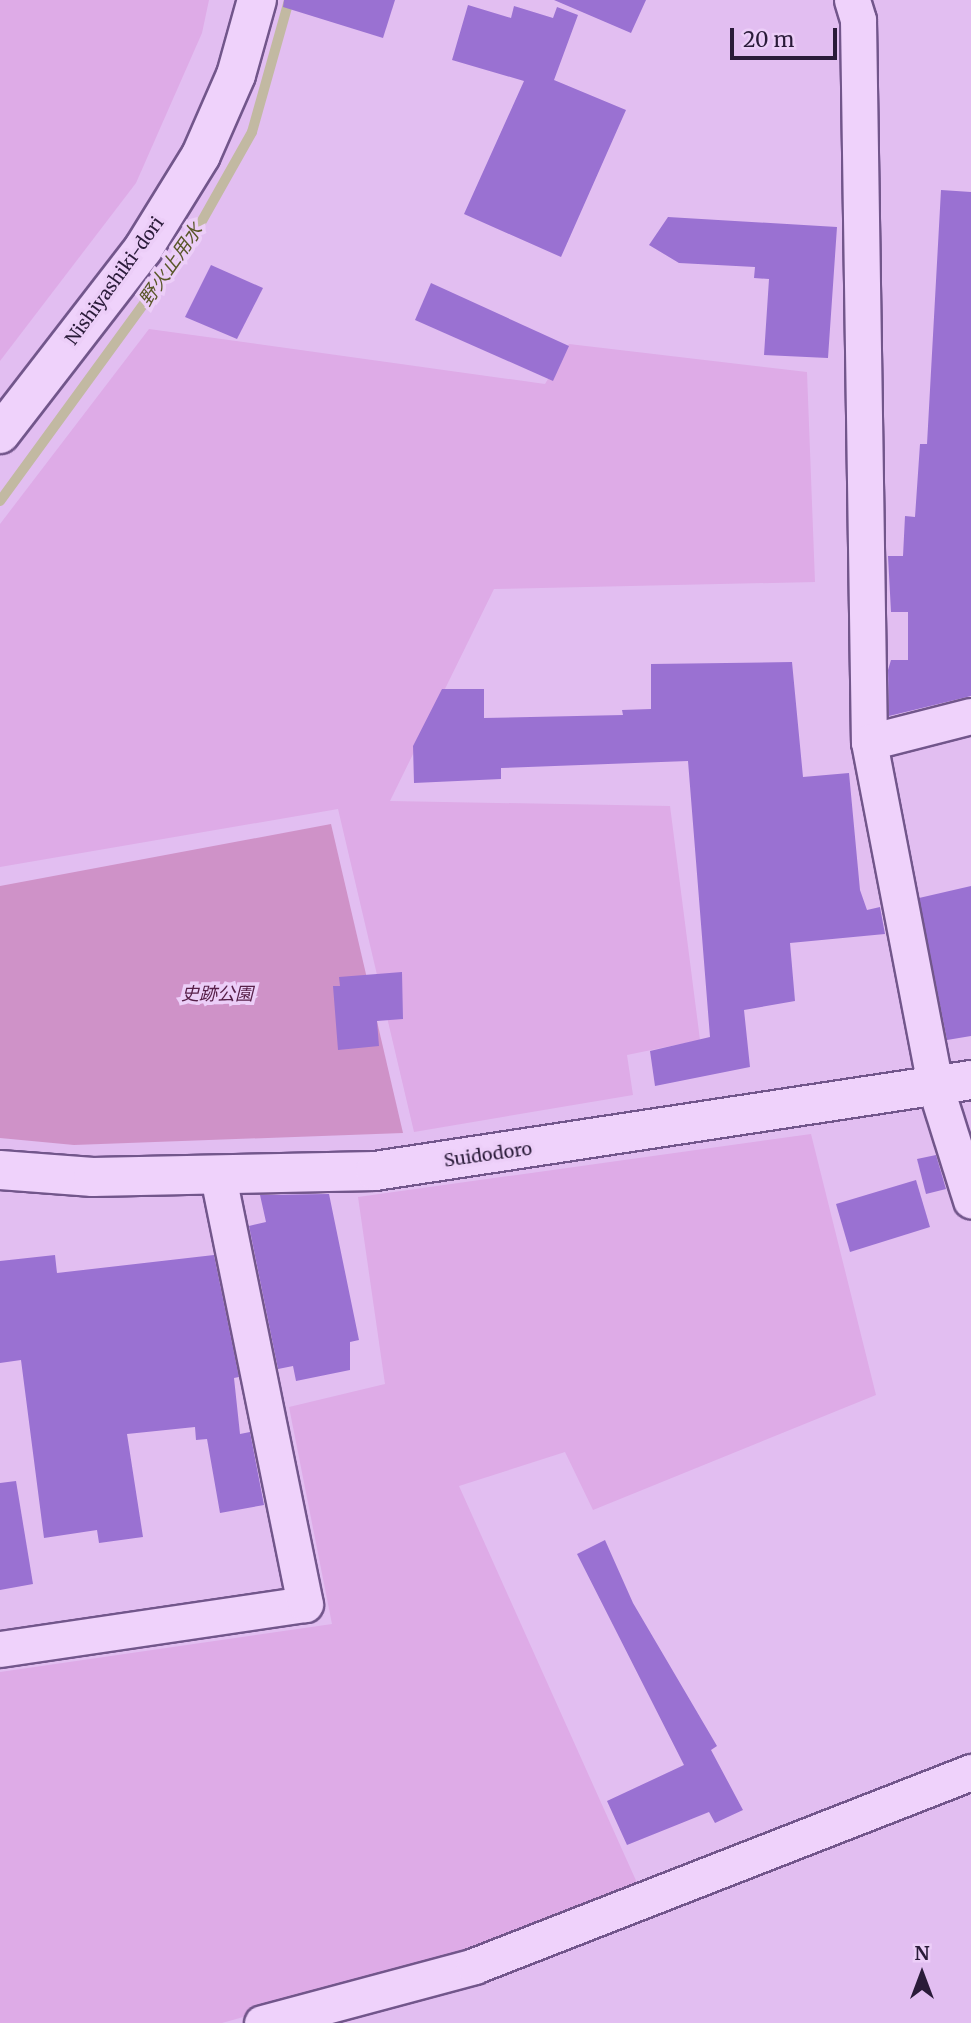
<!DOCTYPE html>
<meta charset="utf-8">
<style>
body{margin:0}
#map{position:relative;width:971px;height:2023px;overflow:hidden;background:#e2bef1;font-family:Merriweather,"Noto Sans JP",serif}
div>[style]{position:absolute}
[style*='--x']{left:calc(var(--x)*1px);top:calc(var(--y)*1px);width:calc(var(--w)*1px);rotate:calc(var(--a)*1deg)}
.farmland>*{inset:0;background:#deabe7}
.green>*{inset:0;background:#cf92c8}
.stream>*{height:10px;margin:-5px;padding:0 5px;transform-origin:5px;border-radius:5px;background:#c2b9a2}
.building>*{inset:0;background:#9a71d2}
.roads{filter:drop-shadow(2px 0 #72568b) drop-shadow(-2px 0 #72568b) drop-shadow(0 2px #72568b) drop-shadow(0 -2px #72568b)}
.street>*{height:35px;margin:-17.5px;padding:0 17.5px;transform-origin:17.5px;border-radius:17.5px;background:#efd2fb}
.secondary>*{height:38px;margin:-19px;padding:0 19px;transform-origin:19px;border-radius:19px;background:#efd2fb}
span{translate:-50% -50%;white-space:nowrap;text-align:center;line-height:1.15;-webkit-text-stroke:7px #eccef8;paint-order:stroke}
.street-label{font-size:18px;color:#2a1b39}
.park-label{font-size:18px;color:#572049;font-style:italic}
.water-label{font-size:19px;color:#5a5729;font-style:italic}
.north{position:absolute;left:887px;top:1939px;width:70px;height:70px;-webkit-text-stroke:5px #eccef8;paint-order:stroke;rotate:0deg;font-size:19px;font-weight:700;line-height:28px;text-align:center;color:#2a1b39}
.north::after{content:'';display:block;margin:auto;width:24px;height:32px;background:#2a1b39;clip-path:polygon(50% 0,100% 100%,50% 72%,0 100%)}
.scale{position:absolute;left:730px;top:28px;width:107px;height:32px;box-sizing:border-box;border:4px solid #2a1b39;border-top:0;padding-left:9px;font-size:21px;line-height:24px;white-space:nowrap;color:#2a1b39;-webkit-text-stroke:5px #eccef8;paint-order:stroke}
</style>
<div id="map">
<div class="farmland">
<div style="clip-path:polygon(0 0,209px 0,202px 33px,136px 183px,0 361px)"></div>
<div style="clip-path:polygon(149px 329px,545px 384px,569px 344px,807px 372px,815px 582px,494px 589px,390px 801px,670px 806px,700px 1040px,627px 1055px,633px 1095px,414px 1132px,338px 809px,0 867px,0 524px)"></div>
<div style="clip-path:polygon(811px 1134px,876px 1395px,593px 1510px,565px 1452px,459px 1486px,638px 1885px,475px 1953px,222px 2023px,0 2023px,0 1672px,332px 1624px,289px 1407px,385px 1384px,358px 1197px)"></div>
</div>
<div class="green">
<div style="clip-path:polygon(331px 824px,403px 1133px,74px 1145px,0 1138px,0 886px)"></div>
</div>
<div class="stream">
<div style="--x:0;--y:501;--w:329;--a:-53.9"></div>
<div style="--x:194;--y:235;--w:118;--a:-60.6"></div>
<div style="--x:252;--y:132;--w:137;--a:-74.3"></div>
</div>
<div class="building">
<div style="clip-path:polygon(284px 0,395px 0,383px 38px,283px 7px)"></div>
<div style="clip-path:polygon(554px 0,646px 0,631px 33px)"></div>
<div style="clip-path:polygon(468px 5px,511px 18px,514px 6px,553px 18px,557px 7px,578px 15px,554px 80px,626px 110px,561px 257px,464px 214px,524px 81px,452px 60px)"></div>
<div style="clip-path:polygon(941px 190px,971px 192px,971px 696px,889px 716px,888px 670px,891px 660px,908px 660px,908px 612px,891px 612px,888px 556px,903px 556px,905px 516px,915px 517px,920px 444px,927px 444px)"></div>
<div style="clip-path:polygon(668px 217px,837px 227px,828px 358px,764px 355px,769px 279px,754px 278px,755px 267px,679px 263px,649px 245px)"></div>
<div style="clip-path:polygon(211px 265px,263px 288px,237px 339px,185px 317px)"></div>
<div style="clip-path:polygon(431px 283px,569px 346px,553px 381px,415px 320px)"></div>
<div style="clip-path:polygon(792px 662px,803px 777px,849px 773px,860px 890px,867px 910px,880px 907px,885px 934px,790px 943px,795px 1001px,744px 1010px,750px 1067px,655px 1086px,650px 1051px,710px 1037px,688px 761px,501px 768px,501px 779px,414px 783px,413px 746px,442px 689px,484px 689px,484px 718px,623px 715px,622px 710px,651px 709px,651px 664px)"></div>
<div style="clip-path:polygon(971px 886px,971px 1036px,947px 1040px,919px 898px)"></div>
<div style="clip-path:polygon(402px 972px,403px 1019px,377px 1021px,379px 1046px,338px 1050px,333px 986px,340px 986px,339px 977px)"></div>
<div style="clip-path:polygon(936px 1155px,946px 1189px,926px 1194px,917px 1159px)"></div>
<div style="clip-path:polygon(916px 1180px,930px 1227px,850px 1252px,836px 1204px)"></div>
<div style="clip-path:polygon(329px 1194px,359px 1340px,350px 1342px,350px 1370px,296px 1381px,293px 1366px,278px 1369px,249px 1226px,266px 1222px,260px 1195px)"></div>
<div style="clip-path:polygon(55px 1255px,57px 1273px,214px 1255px,239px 1377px,234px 1378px,240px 1434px,250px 1432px,264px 1505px,220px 1513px,207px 1439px,196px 1440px,195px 1427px,127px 1434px,143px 1537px,99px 1543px,97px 1530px,44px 1538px,21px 1360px,0 1363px,0 1261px)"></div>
<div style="clip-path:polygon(16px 1481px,33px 1584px,0 1590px,0 1483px)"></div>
<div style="clip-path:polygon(605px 1540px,633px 1603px,717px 1746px,711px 1750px,743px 1810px,715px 1823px,709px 1812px,627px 1845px,607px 1801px,684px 1765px,577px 1554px)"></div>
</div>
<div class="roads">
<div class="street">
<div style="--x:852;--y:0;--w:21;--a:73"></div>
<div style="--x:858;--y:20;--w:722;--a:89.13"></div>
<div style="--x:869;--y:742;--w:350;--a:79.1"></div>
<div style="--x:935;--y:1086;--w:120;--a:72.5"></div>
<div style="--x:869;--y:742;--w:105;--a:-14.3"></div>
<div style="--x:0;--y:1649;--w:308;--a:-8.4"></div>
<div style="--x:305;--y:1604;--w:438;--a:-101.5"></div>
<div style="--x:262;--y:2023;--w:220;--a:-15"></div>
<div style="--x:474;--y:1966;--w:534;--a:-21.32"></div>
</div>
<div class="secondary">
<div style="--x:0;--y:434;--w:234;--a:-52.3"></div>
<div style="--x:143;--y:249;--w:110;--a:-58.3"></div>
<div style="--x:201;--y:155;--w:87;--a:-66.4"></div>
<div style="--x:236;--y:75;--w:78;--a:-74.4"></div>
<div style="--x:0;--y:1170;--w:93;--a:4.3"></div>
<div style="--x:93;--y:1177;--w:282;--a:-1.2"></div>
<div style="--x:375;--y:1171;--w:603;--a:-8.68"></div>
</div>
</div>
<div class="street-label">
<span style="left:115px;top:281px;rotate:-54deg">Nishiyashiki-dori</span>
<span style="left:488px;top:1155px;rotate:-8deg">Suidodoro</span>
</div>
<div class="park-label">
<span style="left:217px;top:994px">史跡公園</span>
</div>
<div class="water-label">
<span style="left:171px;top:265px;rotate:-55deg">野火止用水</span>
</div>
<div class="north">N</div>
<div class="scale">20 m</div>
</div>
